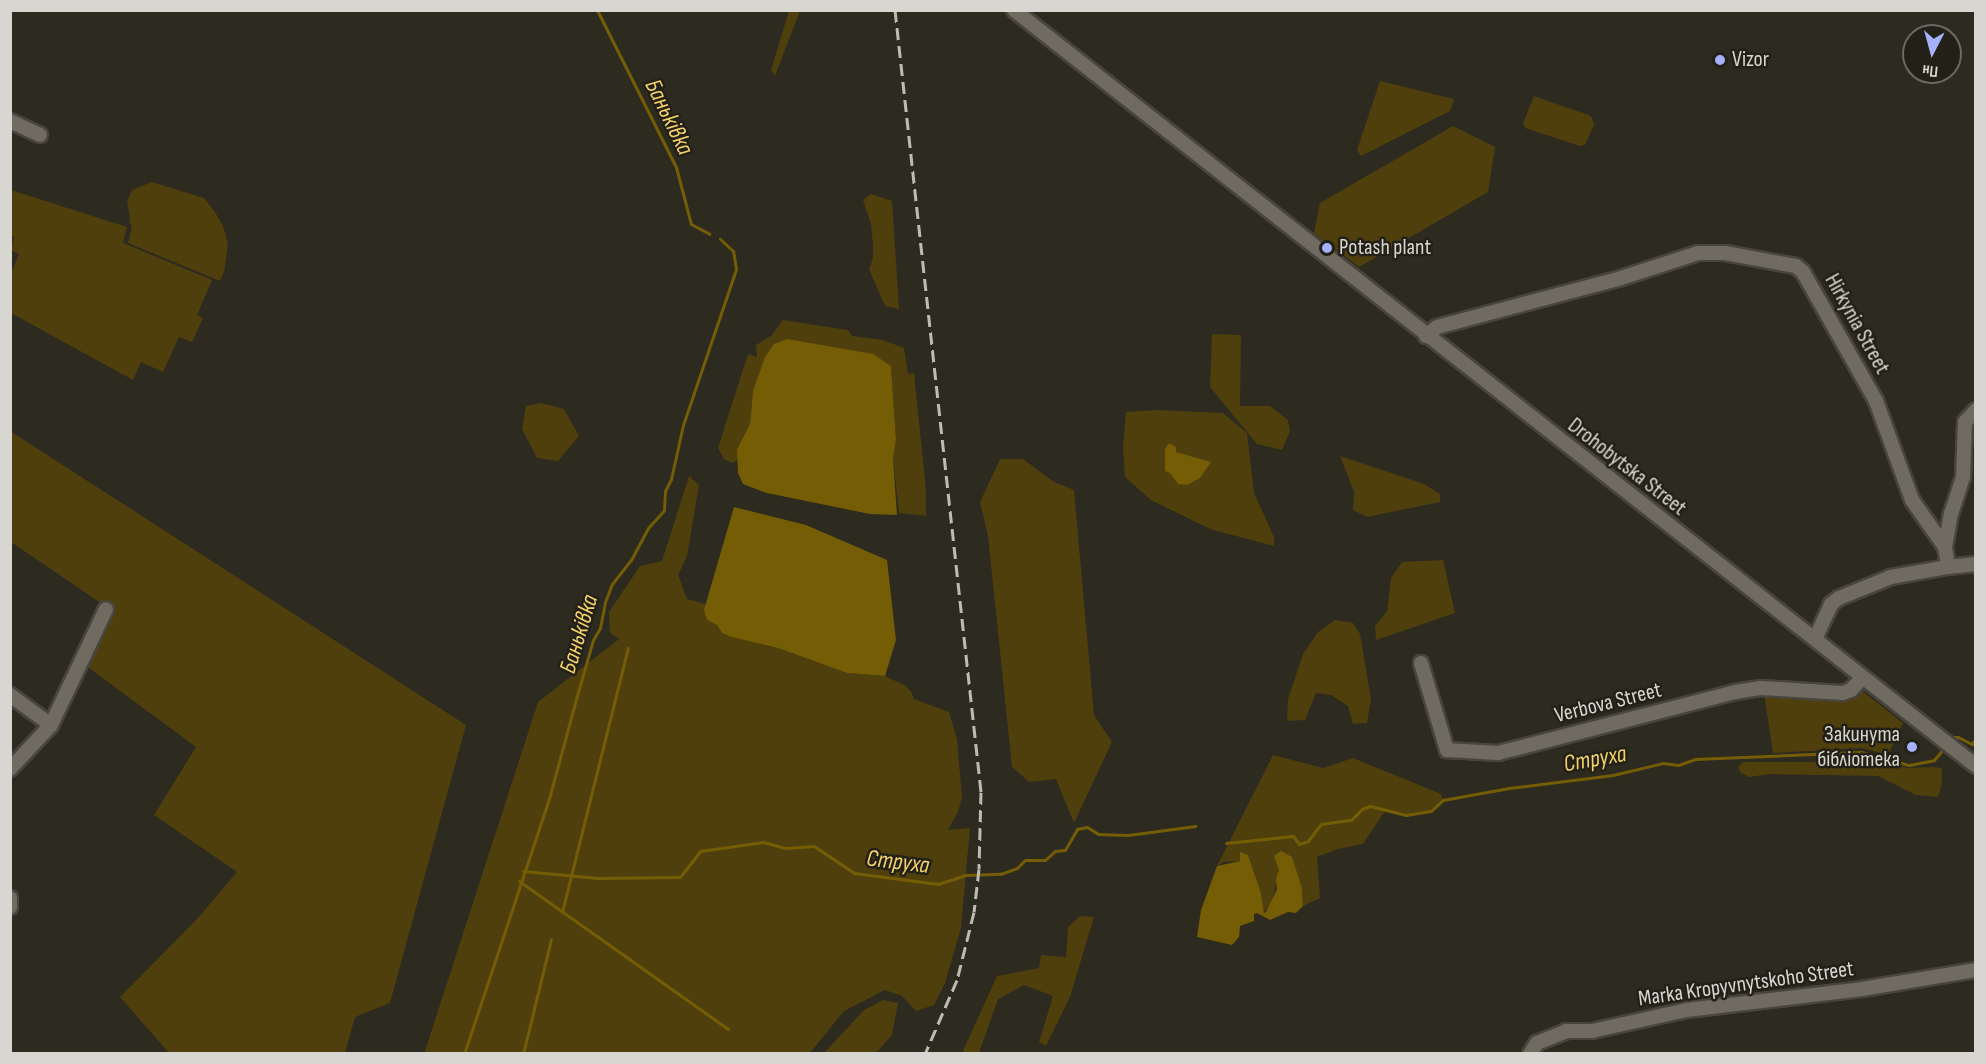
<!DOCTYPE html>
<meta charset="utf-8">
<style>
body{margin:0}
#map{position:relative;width:1986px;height:1064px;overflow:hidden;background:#2d2a20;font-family:"Sofia Sans Condensed",sans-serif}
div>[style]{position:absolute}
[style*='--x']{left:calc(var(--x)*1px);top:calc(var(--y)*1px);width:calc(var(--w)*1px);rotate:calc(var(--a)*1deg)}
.green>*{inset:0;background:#4e3f0d}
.water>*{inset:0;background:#745d05}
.stream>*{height:3px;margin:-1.5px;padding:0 1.5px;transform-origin:1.5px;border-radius:1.5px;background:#745d05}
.roads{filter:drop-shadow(2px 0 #48453d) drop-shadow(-2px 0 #48453d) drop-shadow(0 2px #48453d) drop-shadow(0 -2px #48453d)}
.minor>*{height:14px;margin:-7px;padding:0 7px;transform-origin:7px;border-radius:7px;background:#6f6b60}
.rail>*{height:3px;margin-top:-1.5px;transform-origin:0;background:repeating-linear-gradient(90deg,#bebbb5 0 12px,transparent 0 18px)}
.dots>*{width:16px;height:16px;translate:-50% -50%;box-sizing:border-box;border:3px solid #232017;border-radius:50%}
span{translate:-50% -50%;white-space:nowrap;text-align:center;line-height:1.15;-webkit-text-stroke:5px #232017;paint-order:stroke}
.poi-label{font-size:22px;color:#d8d6d0}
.left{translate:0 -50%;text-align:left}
.right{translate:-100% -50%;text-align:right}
.street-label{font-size:22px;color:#d8d6d0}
.water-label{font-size:24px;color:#f4d26b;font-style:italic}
.frame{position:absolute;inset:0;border:12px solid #d8d6d0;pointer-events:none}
.north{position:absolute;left:1902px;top:24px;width:60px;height:60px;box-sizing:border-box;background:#232017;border:2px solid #6b6961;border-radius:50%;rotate:186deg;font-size:16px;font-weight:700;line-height:24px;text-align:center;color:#d8d6d0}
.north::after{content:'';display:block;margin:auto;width:21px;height:27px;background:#a5b1fc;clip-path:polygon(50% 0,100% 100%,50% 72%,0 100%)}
</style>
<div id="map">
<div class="green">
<div style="clip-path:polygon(789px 11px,800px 11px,775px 76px,771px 70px)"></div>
<div style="clip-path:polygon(1380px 81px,1454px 99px,1450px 111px,1361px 156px,1357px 150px)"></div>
<div style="clip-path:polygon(1534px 96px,1591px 116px,1594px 125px,1585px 145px,1580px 146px,1525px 128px,1523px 123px)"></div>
<div style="clip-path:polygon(1453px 126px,1495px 147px,1488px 192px,1359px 267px,1314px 233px,1320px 203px)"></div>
<div style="clip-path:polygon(152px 182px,204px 198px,215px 212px,223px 226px,228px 244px,224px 272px,220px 281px,128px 243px,132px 226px,129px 222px,130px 217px,127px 202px,132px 190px)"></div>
<div style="clip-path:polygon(11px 190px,127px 227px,123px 243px,212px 280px,197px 315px,203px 318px,192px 342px,179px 337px,163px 372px,141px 362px,133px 380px,11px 313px,11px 273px,19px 254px,11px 250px,14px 237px,11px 235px)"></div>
<div style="clip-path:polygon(871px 194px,892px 201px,899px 309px,885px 306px,869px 269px,873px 258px,873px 246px,871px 224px,863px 200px)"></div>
<div style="clip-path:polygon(783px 320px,848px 330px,852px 336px,883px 340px,904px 348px,908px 374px,914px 373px,926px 490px,926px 516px,899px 513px,893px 458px,896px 440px,891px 366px,760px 375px,753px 391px,750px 424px,737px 449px,738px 460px,732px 463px,724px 459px,718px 448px,748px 354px,757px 357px,756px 345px,771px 336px)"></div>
<div style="clip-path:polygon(1212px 334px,1241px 335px,1240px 406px,1270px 406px,1288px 420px,1290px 431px,1282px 450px,1257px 444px,1210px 387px)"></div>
<div style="clip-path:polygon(541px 403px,564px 409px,579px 436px,558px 461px,537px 458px,522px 429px,526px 406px)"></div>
<div style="clip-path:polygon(1156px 410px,1223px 413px,1247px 433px,1254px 493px,1274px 537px,1274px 546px,1210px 529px,1151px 500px,1125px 477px,1123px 448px,1126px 412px)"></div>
<div style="clip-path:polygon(10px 431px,466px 725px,390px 1003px,355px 1017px,345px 1053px,169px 1053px,120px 997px,197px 919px,237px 872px,154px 815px,196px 747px,85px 665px,111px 610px,11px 542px)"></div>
<div style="clip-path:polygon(1340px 456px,1424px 484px,1440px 494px,1440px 502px,1367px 517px,1353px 510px,1354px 492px)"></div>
<div style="clip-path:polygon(1000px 459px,1023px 459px,1054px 482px,1074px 490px,1094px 715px,1112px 742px,1074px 823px,1056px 779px,1029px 782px,1012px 767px,988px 536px,980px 502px)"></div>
<div style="clip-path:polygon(689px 476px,699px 485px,687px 556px,678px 575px,687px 599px,706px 604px,707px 620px,717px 625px,722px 633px,731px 637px,778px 648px,847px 673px,885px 676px,904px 685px,911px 691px,914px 699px,949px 712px,957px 739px,962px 797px,958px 812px,948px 830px,970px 828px,961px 928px,945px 983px,934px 1005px,916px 1011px,902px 996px,885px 990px,844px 1011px,810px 1053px,424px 1054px,538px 702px,619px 639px,610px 633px,609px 612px,640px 566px,662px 561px)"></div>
<div style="clip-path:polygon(1443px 560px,1455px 613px,1376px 640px,1375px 626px,1387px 611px,1391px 578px,1402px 562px)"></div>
<div style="clip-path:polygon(1335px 620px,1353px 623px,1360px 634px,1371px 699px,1367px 723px,1353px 724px,1348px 706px,1331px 695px,1316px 693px,1305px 720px,1287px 721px,1288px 699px,1303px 654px,1318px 632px)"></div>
<div style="clip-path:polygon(1861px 690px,1903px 723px,1888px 755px,1862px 748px,1773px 753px,1764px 693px,1854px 693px)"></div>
<div style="clip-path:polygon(1273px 755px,1323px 768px,1353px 758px,1441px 794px,1443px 800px,1431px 811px,1406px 815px,1385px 811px,1363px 844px,1338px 849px,1317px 857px,1320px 898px,1303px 906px,1302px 888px,1296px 873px,1280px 870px,1271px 904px,1264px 913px,1261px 893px,1248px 855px,1240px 853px,1240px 861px,1224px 862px,1217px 866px)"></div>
<div style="clip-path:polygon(1743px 762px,1882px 762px,1908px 768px,1933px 767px,1942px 768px,1942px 784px,1938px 797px,1916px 795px,1878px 776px,1770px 774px,1749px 777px,1741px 773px,1738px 767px)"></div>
<div style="clip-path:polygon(1080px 916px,1094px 917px,1070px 997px,1046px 1046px,1039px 1042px,1053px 996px,1024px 985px,998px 999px,979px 1053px,962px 1053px,997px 976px,1039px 968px,1041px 955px,1066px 957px,1068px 927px)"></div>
<div style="clip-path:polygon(883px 1000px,898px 1003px,892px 1035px,876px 1053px,824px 1053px,864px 1010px)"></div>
</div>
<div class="water">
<div style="clip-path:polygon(787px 339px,873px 354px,891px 366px,896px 440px,893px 458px,897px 515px,870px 514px,767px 493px,743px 484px,738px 473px,737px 449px,750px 424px,753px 391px,765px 357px,774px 344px)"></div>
<div style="clip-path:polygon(1169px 443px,1176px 447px,1176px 452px,1211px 462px,1200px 478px,1187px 485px,1178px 484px,1170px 473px,1165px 471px,1165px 449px)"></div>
<div style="clip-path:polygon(734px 507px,806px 525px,887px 560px,896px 640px,885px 676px,847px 673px,778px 648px,731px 637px,722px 633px,717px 625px,707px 620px,704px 610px)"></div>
<div style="clip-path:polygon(1281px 851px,1292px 857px,1302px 888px,1303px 906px,1296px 913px,1288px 912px,1270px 920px,1257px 913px,1254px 914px,1254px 921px,1240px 926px,1239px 937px,1232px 945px,1197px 937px,1201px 910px,1217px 866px,1240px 861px,1240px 852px,1248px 855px,1261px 893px,1264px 913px,1266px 912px,1277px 889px,1276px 879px,1279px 870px,1274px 856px)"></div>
</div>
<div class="stream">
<div style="--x:597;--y:10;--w:176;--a:63.3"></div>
<div style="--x:676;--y:167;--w:59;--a:75.3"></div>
<div style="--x:691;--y:224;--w:21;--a:28"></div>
<div style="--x:1949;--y:741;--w:5;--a:-53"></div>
<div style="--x:1952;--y:737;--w:6;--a:0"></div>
<div style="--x:1958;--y:737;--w:16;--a:27"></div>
<div style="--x:1972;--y:744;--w:7;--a:-56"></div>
<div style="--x:1226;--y:843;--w:67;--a:-6"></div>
<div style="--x:1293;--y:836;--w:10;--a:53"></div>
<div style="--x:1299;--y:844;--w:9;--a:-18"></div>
<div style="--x:1308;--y:841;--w:21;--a:-53"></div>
<div style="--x:1321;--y:824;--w:30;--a:-8"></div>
<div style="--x:1351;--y:820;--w:16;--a:-45"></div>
<div style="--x:1362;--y:809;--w:9;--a:-21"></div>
<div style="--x:1370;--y:806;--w:37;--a:14"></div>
<div style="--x:1406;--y:815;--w:25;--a:-9"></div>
<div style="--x:1431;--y:811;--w:16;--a:-43"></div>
<div style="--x:1443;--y:800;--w:67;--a:-10.3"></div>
<div style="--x:1509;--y:788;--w:105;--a:-7.1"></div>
<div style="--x:1613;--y:775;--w:51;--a:-13.5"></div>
<div style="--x:1663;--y:763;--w:15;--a:8"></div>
<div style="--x:1678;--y:765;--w:18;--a:-19"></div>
<div style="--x:1695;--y:759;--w:166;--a:-2.4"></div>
<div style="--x:1861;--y:752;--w:50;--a:15.2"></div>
<div style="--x:1909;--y:765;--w:25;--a:-11"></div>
<div style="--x:1934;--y:760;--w:17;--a:-50"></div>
<div style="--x:523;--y:871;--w:75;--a:5.3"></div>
<div style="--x:598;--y:878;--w:82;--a:-0.7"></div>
<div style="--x:680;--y:877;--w:33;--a:-52"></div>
<div style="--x:700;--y:851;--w:64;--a:-8.1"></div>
<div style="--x:763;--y:842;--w:24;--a:15"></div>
<div style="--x:786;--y:848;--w:28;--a:-4"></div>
<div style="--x:814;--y:846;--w:48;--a:34"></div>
<div style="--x:854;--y:873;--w:85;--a:7.5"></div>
<div style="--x:938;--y:884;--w:29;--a:-18"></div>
<div style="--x:966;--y:875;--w:34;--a:-2"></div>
<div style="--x:1000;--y:874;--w:18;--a:-19"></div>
<div style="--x:1017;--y:868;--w:11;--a:-45"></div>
<div style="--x:1025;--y:860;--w:20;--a:0"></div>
<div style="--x:1045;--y:860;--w:13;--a:-42"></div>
<div style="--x:1055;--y:851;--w:10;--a:-6"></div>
<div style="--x:1065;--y:850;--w:24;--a:-60"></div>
<div style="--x:1077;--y:829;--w:10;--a:-11"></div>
<div style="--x:1087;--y:827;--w:13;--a:32"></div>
<div style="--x:1098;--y:834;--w:30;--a:2"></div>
<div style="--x:1128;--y:835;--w:68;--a:-7.7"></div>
<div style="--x:519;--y:881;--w:256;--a:35.3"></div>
<div style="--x:562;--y:912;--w:272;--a:-76"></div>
<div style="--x:464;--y:1054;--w:273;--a:-71.6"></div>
<div style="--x:550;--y:795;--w:99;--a:-74.8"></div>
<div style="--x:576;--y:699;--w:61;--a:-73.9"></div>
<div style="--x:593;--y:640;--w:14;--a:-60"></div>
<div style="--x:600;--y:628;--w:26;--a:-79"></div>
<div style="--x:605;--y:602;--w:19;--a:-69"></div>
<div style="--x:612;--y:584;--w:31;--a:-52"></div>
<div style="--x:631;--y:560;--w:36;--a:-62"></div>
<div style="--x:648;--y:528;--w:24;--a:-48"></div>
<div style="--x:664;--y:510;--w:19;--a:-87"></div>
<div style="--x:665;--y:491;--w:13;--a:-63"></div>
<div style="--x:671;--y:479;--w:55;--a:-77.5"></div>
<div style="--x:683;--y:425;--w:165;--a:-71.2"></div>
<div style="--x:736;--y:269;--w:18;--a:-99"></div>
<div style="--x:733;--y:251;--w:18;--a:-137"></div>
<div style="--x:523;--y:1054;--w:118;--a:-76.3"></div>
</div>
<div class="roads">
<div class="minor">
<div style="--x:1014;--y:10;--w:1224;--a:38.16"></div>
<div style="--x:10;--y:121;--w:33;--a:25"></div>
<div style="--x:1426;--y:336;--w:14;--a:-39"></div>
<div style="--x:1437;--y:327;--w:190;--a:-14.9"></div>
<div style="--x:1621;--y:278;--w:81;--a:-18"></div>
<div style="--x:1698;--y:253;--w:27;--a:0"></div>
<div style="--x:1725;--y:253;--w:72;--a:10.4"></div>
<div style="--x:1796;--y:266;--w:9;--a:41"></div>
<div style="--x:1803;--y:272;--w:148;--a:60.5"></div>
<div style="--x:1876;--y:401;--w:105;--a:70"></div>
<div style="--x:1912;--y:500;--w:57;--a:54.9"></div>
<div style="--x:1945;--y:547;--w:20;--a:81"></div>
<div style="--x:1948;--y:567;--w:28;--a:-6"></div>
<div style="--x:1945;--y:547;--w:34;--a:-80"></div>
<div style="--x:1951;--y:514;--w:39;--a:-72"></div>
<div style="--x:1963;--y:477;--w:55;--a:-87.9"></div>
<div style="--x:1965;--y:422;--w:16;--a:-47"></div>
<div style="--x:1815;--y:639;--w:38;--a:-65"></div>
<div style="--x:1831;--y:604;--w:10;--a:-37"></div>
<div style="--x:1839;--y:598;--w:56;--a:-22"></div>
<div style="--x:1891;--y:577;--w:58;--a:-10"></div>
<div style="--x:1421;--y:663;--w:91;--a:73.4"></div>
<div style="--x:1447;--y:750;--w:51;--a:3.4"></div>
<div style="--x:1498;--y:753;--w:245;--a:-14.4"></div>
<div style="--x:1735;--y:692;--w:25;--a:-9"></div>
<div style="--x:1760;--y:688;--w:83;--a:3.4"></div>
<div style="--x:1843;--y:693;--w:9;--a:-21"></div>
<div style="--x:1851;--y:690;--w:16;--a:-47"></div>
<div style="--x:10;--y:695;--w:51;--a:36.2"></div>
<div style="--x:10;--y:769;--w:60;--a:-47"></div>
<div style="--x:51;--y:725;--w:128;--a:-64.6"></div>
<div style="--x:10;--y:898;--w:9;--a:90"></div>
<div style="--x:1530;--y:1054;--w:13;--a:-58"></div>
<div style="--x:1537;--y:1043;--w:31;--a:-22"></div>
<div style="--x:1566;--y:1031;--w:26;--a:0"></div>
<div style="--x:1592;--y:1031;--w:97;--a:-12.5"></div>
<div style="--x:1687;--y:1010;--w:176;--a:-6.8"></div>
<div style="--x:1862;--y:989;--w:116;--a:-9.5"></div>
</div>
</div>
<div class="rail">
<div style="--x:895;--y:10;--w:787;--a:83.72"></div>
<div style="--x:981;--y:792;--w:77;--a:91.5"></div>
<div style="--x:979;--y:869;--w:43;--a:96.6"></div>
<div style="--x:974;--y:912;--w:70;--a:104"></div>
<div style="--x:957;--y:980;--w:81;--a:113.4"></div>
</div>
<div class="dots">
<div style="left:1720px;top:60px;background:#a5b1fc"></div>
<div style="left:1327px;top:248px;background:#a5b1fc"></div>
<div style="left:1912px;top:747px;background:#a5b1fc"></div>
</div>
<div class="poi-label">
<span class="left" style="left:1732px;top:60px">Vizor</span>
<span class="left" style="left:1339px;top:248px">Potash plant</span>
<span class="right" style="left:1900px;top:747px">Закинута<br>бібліотека</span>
</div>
<div class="street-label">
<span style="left:1857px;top:324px;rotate:61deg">Hirkynia Street</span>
<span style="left:1627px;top:467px;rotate:38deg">Drohobytska Street</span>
<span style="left:1608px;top:703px;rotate:-14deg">Verbova Street</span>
<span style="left:1746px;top:984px;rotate:-8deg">Marka Kropyvnytskoho Street</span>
</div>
<div class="water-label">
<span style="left:669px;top:117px;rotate:64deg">Баньківка</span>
<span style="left:579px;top:634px;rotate:-73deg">Баньківка</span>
<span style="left:1595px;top:759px;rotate:-10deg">Струха</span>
<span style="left:898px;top:862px;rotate:7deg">Струха</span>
</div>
<div class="frame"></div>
<div class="north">Пн</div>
</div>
